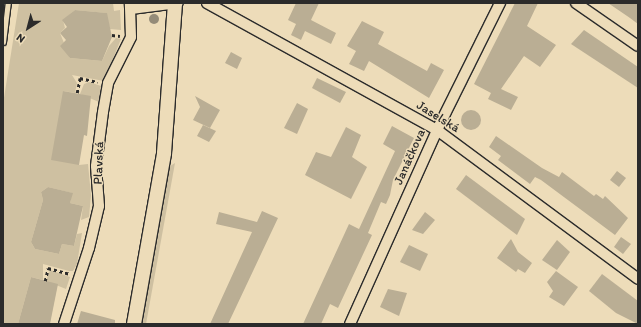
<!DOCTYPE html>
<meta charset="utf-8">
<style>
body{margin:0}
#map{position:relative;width:641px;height:327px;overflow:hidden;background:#eddcb9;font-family:Itim,sans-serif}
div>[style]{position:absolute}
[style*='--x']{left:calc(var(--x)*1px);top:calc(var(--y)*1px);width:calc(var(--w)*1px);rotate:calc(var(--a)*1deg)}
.green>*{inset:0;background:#cec0a1}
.building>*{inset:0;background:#baae94}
.round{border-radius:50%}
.path>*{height:2.5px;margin-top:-1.25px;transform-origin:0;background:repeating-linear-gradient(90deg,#2b2b2b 0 3px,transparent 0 6px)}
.roads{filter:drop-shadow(1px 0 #2b2b2b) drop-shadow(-1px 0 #2b2b2b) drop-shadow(0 1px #2b2b2b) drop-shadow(0 -1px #2b2b2b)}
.lane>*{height:5px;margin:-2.5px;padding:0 2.5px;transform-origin:2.5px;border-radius:2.5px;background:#eddcb9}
.street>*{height:10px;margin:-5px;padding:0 5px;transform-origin:5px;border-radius:5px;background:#eddcb9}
.secondary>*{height:14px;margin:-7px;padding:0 7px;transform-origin:7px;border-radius:7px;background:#eddcb9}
.trees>*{width:10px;height:10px;margin:-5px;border-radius:50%;background:#948b78}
span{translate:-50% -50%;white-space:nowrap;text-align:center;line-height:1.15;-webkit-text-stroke:3px #eddcb9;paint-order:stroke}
.street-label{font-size:13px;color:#2b2b2b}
.frame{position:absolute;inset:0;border:4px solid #2b2b2b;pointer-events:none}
.north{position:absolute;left:8px;top:8px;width:40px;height:40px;-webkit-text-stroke:3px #eddcb9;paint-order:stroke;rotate:216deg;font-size:11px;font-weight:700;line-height:16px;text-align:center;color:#2b2b2b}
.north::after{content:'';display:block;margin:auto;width:14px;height:18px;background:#2b2b2b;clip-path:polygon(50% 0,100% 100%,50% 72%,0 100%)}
</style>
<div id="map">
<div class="green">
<div style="clip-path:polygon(19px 3px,113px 3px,114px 11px,120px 10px,121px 30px,110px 29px,106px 13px,75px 10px,63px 20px,65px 28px,60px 33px,70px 58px,102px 61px,109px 46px,116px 38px,121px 39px,104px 81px,72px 75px,77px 83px,75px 93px,63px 91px,79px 165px,88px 164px,91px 195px,89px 217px,81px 220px,83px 206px,70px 203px,72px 193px,48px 187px,41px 192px,43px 200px,31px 242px,35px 249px,59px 254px,62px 244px,74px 246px,77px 234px,82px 233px,77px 264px,73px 271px,69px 271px,43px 264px,43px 280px,31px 277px,18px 324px,3px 324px,3px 104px)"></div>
<div style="clip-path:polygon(89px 82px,101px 86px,99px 102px,80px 94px,84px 84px)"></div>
<div style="clip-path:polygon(175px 163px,146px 324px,140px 324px,167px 168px)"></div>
<div style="clip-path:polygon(50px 270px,70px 277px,66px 289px,46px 281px)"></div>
</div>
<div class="building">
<div style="clip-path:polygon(296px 3px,319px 3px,311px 20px,336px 33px,331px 44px,305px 31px,301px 40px,291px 35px,296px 24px,288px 20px)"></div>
<div style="clip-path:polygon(515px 3px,538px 3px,527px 26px,556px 45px,540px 67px,524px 56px,501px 89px,518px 97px,511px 110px,488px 99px,491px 93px,474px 84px)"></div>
<div style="clip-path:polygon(608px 3px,638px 3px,638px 24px,630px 18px)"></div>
<div style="clip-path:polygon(75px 10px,107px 13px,112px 37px,102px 61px,70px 58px,60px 46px,66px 40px,60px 33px,67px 27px,62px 20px)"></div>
<div style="clip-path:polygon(362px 21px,384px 32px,378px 44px,427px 71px,431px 63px,444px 70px,429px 98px,369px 61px,364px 71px,349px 64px,356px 51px,347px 46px)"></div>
<div style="clip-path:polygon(584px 30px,638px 67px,638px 88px,571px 44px)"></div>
<div style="clip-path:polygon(231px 52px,242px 58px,237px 69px,225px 63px)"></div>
<div style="clip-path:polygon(317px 78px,346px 92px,340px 103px,312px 88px)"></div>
<div style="clip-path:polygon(63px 91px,91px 96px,87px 136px,84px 135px,79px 165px,51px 160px)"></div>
<div style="clip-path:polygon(195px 96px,220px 110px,210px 128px,193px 120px,200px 107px)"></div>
<div style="clip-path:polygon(297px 103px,308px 109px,297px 134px,284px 128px)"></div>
<div class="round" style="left:461px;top:110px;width:20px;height:20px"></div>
<div style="clip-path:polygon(203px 125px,216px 131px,209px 142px,197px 136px)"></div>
<div style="clip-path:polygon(392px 126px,414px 138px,393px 180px,390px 195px,386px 204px,381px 202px,368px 233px,372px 235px,338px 308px,330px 304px,321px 324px,303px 324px,349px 224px,359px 229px,395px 151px,383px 144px)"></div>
<div style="clip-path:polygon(346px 127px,361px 135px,352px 157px,367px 167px,351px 199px,305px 175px,316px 152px,331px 157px)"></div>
<div style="clip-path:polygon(496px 136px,542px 168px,559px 177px,562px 172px,594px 196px,596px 194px,603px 199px,605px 196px,628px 218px,615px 235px,541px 180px,535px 177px,530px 184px,498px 160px,501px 156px,489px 147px)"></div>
<div style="clip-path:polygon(617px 171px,626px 178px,619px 187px,610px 180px)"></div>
<div style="clip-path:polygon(466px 175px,525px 219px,517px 235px,456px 189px)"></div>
<div style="clip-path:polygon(48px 187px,73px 193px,70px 203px,83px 206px,74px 246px,62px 244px,59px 254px,35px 249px,31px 242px,43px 200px,41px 192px)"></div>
<div style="clip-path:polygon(262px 211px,278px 218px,228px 324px,210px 324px,252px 232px,216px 224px,219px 212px,257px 222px)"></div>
<div style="clip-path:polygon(425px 212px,435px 220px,423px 234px,412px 230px)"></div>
<div style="clip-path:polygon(621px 237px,631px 244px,623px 254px,614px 247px)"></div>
<div style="clip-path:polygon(511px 239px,518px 252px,532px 263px,525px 273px,518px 269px,516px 272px,497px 258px)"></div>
<div style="clip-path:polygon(557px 240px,570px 252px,557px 270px,542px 260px)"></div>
<div style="clip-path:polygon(409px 245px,428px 254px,420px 271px,400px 262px)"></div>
<div style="clip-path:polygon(556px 271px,578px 287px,564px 306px,549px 297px,553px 291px,547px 282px)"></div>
<div style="clip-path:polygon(602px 274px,638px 301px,638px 324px,616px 313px,589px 291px)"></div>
<div style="clip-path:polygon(31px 277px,58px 284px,50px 324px,18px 324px)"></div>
<div style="clip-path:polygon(388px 289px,407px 293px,399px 316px,380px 307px)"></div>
<div style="clip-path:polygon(81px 311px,115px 320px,115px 324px,77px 324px)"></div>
</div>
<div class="path">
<div style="--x:112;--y:35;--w:8;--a:7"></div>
<div style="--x:77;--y:93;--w:15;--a:-79"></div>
<div style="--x:80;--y:78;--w:18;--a:13"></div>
<div style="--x:45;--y:281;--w:13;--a:-77"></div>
<div style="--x:48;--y:268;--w:23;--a:15"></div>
</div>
<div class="roads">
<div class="lane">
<div style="--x:3;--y:42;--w:39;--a:-83"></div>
</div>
<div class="street">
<div style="--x:207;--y:3;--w:263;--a:28.9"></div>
<div style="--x:437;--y:130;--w:250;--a:36.5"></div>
<div style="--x:576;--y:3;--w:75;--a:34.7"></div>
<div style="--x:131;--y:9;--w:47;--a:-7.3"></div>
<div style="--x:64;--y:324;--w:80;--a:-71.8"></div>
<div style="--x:89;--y:248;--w:43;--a:-76.6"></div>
<div style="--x:99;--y:206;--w:40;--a:-94.3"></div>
<div style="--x:96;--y:166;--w:54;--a:-82.6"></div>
<div style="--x:103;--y:112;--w:29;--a:-80"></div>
<div style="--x:108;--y:83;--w:51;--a:-63.4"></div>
<div style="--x:131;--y:37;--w:34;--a:-92"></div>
<div style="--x:350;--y:324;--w:213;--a:-65.8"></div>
<div style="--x:437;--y:130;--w:142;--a:-63.6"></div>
</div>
<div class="secondary">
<div style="--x:134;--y:324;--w:174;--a:-80"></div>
<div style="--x:164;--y:153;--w:150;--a:-85.8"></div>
</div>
</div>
<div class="trees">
<div style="left:154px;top:19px"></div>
</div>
<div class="street-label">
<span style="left:438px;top:117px;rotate:32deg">Jaselská</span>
<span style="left:410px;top:157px;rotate:-66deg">Janáčkova</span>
<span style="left:99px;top:163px;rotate:-88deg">Plavská</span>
</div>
<div class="frame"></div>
<div class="north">N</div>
</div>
